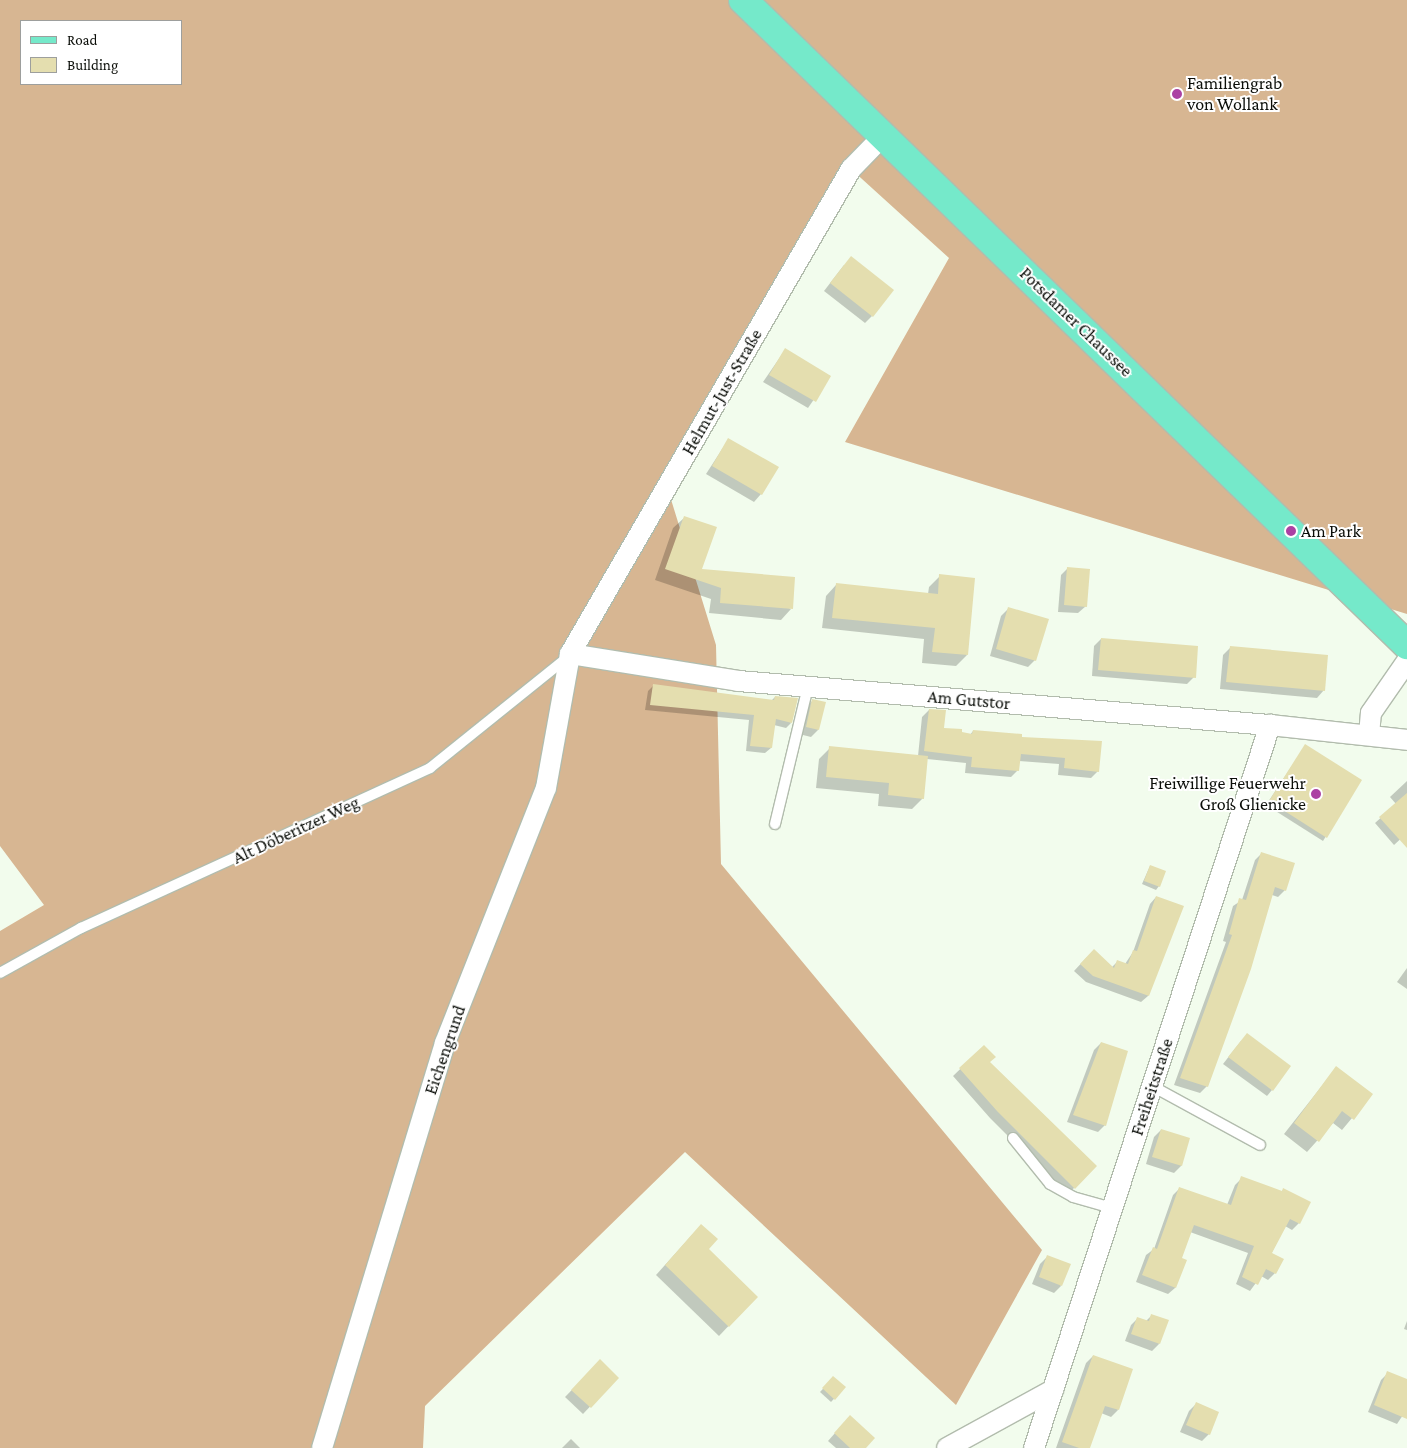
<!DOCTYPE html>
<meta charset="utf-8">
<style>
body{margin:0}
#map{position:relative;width:1407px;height:1448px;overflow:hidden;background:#f2fced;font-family:"Crimson Pro",serif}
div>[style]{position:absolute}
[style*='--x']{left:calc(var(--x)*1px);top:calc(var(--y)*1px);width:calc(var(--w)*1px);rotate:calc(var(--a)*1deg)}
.forest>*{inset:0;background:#d7b692}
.shadow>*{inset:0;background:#0003}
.building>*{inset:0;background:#e4deaf}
.roads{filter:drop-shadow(1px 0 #b2bcad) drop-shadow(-1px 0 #b2bcad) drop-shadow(0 1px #b2bcad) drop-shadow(0 -1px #b2bcad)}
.service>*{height:10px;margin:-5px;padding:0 5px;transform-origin:5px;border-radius:5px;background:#fff}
.minor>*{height:20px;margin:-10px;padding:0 10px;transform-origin:10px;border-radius:10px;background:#fff}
.primary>*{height:28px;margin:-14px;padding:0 14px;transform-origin:14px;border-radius:14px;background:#75e9ca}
.dots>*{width:14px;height:14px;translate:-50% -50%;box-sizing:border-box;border:2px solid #fff;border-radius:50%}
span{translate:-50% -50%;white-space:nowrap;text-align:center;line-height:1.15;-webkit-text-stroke:4px #fff;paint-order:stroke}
.poi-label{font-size:18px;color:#0b0e09}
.left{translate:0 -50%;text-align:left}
.right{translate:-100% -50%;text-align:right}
.street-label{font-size:18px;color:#0b0e09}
.legend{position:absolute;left:20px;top:20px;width:162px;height:65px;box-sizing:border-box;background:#fff;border:1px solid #9d9f9d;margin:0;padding:6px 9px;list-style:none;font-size:15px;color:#0b0e09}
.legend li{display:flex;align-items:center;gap:10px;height:25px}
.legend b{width:25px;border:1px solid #9d9f9d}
</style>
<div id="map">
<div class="forest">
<div style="clip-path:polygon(evenodd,0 0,1407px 0,1407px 614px,845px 442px,949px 258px,851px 169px,665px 480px,716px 645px,721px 864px,1042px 1250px,956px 1405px,685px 1152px,425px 1406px,423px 1448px,0 1448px,0 931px,44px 905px,0 846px,0 0,21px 21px,181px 21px,181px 84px,21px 84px,21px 21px)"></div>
</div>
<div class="shadow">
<div style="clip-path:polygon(844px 265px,872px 316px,865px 323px,824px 291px)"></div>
<div style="clip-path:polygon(785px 350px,830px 376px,808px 408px,763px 382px)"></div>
<div style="clip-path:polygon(728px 440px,761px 494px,754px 502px,706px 474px)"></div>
<div style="clip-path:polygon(684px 518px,701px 570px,791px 609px,781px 620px,709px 613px,711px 599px,655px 580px,673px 528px)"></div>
<div style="clip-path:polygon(1068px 568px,1086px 606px,1078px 613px,1058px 612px,1061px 575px)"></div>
<div style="clip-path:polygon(940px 576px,967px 655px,956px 666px,922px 663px,924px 639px,822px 628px,826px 596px,836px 585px,928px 594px,929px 587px)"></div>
<div style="clip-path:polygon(1008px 609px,1035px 660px,1028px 667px,990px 656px,1001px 616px)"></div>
<div style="clip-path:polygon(1101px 639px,1194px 677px,1187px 684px,1092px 676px,1094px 646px)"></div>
<div style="clip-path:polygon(1230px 648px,1324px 690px,1317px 698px,1220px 689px,1223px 655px)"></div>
<div style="clip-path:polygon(653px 686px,771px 701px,775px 697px,791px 723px,786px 728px,774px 725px,771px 748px,765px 753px,746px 751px,749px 720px,645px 710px,648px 691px)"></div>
<div style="clip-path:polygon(813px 700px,818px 730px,811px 737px,799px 734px,806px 708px)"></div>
<div style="clip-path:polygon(929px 710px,943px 729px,970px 735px,973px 731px,1021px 739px,1098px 771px,1091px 778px,1058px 775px,1059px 764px,1019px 761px,1018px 770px,1011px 777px,965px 773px,966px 763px,927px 759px,923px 798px,912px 809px,878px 806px,879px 794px,816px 788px,819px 759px,830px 748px,918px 756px,922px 717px)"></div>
<div style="clip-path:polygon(1305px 746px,1361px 780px,1323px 841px,1266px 805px)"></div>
<div style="clip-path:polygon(1407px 781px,1407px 833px,1394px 845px,1375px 823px,1396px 804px,1390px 797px)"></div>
<div style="clip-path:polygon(1262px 853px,1285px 890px,1278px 897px,1272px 895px,1207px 1086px,1200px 1093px,1174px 1085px,1226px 942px,1223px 941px,1233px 906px,1242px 900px,1255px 860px)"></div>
<div style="clip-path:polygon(1150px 866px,1159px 886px,1156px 890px,1142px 884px)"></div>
<div style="clip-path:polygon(1156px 897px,1148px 996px,1141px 1002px,1086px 982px,1074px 971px,1087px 957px,1112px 967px,1118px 961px,1125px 964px,1133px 952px,1150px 904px)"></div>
<div style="clip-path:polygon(1407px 968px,1407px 989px,1397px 982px)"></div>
<div style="clip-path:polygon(1241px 1041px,1272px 1090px,1267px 1096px,1223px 1064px)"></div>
<div style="clip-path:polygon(1101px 1043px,1105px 1125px,1098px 1132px,1067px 1122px,1094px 1050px)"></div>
<div style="clip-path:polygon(984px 1046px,989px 1062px,1096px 1166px,1067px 1195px,990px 1118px,953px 1076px)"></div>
<div style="clip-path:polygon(1336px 1068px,1372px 1094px,1342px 1130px,1333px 1123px,1307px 1152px,1284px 1134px)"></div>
<div style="clip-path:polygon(1161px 1130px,1189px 1139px,1181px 1166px,1174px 1173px,1146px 1164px,1154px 1137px)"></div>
<div style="clip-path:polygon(1242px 1178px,1281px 1192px,1284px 1189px,1299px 1223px,1292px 1230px,1285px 1226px,1271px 1254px,1275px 1273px,1268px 1280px,1261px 1276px,1250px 1291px,1236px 1284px,1248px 1253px,1190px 1232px,1180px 1259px,1185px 1261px,1175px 1288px,1168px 1294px,1136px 1282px,1146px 1255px,1154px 1249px,1173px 1195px,1180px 1188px,1227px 1205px,1235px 1185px)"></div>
<div style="clip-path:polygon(692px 1235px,756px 1297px,719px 1336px,656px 1275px)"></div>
<div style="clip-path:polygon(1047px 1257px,1061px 1286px,1054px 1293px,1032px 1284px,1040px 1264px)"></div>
<div style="clip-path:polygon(1152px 1315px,1159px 1344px,1152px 1351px,1125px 1341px,1131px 1325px,1138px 1318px,1146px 1321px)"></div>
<div style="clip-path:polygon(1407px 1321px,1407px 1330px,1404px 1329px)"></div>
<div style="clip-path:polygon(1093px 1356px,1118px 1410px,1111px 1417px,1101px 1413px,1089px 1448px,1056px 1448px,1086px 1363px)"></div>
<div style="clip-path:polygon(600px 1361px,617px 1378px,583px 1414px,565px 1397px)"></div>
<div style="clip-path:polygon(1388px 1373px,1407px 1381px,1407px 1409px,1397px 1424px,1368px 1412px,1381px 1380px)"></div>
<div style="clip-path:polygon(833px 1378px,844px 1388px,831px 1402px,820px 1392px)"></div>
<div style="clip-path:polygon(1196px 1404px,1209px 1434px,1202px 1441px,1180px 1432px,1189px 1411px)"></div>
<div style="clip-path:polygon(843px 1424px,865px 1448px,836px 1448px,828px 1441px)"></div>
<div style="clip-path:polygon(571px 1439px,580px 1448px,562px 1448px)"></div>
</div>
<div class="building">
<div style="clip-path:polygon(851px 256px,894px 290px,873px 317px,830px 283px)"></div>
<div style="clip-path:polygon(785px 348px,831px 376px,816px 402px,769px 375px)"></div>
<div style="clip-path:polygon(728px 438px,779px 467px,762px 495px,712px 466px)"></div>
<div style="clip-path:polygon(684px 516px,717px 527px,702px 569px,795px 577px,793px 609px,720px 603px,721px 588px,665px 569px)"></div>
<div style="clip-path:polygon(1067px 567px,1090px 569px,1087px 607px,1064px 605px)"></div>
<div style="clip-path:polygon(939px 574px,975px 578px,968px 655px,932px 652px,935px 628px,832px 618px,836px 583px,938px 594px)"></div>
<div style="clip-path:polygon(1008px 607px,1049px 619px,1036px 661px,996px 649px)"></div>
<div style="clip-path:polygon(1101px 638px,1198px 646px,1196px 678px,1098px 670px)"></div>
<div style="clip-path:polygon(1230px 646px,1328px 655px,1325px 691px,1226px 682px)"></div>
<div style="clip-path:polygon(653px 684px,774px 700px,775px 696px,798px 698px,792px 723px,776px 719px,772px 748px,750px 746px,754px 715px,650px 705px)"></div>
<div style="clip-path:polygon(812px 699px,826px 702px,819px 730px,806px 727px)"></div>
<div style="clip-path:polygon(929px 709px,946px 710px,944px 728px,962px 729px,962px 732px,972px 734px,973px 730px,1022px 734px,1022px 737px,1102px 741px,1099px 772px,1064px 768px,1065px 758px,1021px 754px,1019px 771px,971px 767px,972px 757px,924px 751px)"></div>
<div style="clip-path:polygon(1305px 744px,1362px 780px,1327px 838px,1269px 801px)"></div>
<div style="clip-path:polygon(829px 746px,928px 756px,924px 799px,888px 795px,889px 783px,826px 777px)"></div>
<div style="clip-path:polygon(1407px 793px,1407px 848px,1379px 817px)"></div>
<div style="clip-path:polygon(1261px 852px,1295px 863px,1286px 891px,1275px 887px,1251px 969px,1208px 1087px,1180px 1078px,1232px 935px,1229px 934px,1239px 898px,1246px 900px)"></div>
<div style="clip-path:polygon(1150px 865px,1166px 871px,1160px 887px,1144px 881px)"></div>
<div style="clip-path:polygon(1156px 896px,1184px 906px,1149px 996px,1093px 976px,1080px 964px,1094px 949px,1114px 968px,1117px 960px,1128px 964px,1133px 950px,1137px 951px)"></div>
<div style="clip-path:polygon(1247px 1033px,1291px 1066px,1273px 1091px,1228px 1057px)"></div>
<div style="clip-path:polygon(1101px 1042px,1128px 1051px,1106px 1126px,1073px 1115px)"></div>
<div style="clip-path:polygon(984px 1045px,996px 1057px,990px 1062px,1097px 1166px,1075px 1189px,997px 1111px,959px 1068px)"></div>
<div style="clip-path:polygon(1336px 1066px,1373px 1094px,1354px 1120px,1342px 1111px,1319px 1142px,1294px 1123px)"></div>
<div style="clip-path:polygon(1161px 1129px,1190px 1138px,1182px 1166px,1152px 1157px)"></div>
<div style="clip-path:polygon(1241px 1176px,1282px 1191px,1283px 1188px,1311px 1202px,1300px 1224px,1290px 1219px,1272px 1253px,1284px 1259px,1276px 1274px,1266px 1269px,1258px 1285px,1242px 1277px,1254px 1246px,1194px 1225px,1182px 1258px,1187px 1260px,1176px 1288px,1142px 1275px,1153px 1247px,1157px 1249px,1179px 1187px,1231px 1205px)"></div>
<div style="clip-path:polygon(701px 1224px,718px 1239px,709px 1249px,758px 1297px,729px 1327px,665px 1265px)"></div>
<div style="clip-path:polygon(1047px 1255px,1071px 1264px,1062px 1286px,1039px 1277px)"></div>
<div style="clip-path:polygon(1151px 1314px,1169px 1320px,1160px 1344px,1131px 1334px,1137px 1317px,1149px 1321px)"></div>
<div style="clip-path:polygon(1093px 1355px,1133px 1369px,1119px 1410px,1105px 1406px,1090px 1448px,1079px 1448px,1062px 1442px)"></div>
<div style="clip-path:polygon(600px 1359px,619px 1378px,591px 1408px,571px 1390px)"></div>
<div style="clip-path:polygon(1387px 1371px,1407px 1379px,1407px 1419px,1374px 1405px)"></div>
<div style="clip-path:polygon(833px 1376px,846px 1387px,835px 1400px,822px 1388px)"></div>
<div style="clip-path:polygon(1196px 1402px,1219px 1412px,1210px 1435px,1186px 1425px)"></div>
<div style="clip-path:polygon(850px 1415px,875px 1438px,866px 1448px,850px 1448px,834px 1433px)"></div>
</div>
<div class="roads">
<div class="service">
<div style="--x:775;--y:824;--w:141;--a:-76.5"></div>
<div style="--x:0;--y:973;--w:93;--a:-29.1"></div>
<div style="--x:81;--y:928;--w:384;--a:-24.6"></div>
<div style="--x:430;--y:768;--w:177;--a:-38.8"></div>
<div style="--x:1152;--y:1086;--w:123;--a:28.6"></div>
<div style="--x:1013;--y:1138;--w:59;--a:51.2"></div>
<div style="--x:1050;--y:1184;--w:26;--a:29"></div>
<div style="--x:1073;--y:1197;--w:41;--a:15.8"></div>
</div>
<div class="minor">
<div style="--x:570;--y:654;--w:170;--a:9.1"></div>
<div style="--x:738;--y:681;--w:534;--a:4.73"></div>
<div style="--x:1270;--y:725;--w:138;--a:6.2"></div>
<div style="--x:1369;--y:735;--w:22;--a:-85"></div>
<div style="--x:1371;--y:713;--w:63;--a:-55.3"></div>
<div style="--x:322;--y:1448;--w:423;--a:-73.1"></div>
<div style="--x:445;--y:1043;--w:274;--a:-68.4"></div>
<div style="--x:546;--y:788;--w:136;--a:-79.8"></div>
<div style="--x:570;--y:654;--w:561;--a:-59.91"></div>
<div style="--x:851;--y:169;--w:46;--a:-45.9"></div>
<div style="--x:947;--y:1448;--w:121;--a:-28.7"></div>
<div style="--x:1034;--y:1448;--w:761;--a:-71.92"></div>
</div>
<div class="primary">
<div style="--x:743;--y:0;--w:926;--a:44.17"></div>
</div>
</div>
<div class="dots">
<div style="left:1177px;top:94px;background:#ab41a3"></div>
<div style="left:1291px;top:531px;background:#ab41a3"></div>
<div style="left:1316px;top:794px;background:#ab41a3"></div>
</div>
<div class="poi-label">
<span class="left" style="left:1187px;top:94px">Familiengrab<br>von Wollank</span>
<span class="left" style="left:1301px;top:531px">Am Park</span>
<span class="right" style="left:1306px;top:794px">Freiwillige Feuerwehr<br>Groß Glienicke</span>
</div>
<div class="street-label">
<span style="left:1076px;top:322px;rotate:44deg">Potsdamer Chaussee</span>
<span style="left:722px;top:392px;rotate:-60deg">Helmut-Just-Straße</span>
<span style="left:969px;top:700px;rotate:5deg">Am Gutstor</span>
<span style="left:296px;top:830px;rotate:-25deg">Alt Döberitzer Weg</span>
<span style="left:445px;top:1050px;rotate:-71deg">Eichengrund</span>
<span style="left:1152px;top:1087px;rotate:-72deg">Freiheitstraße</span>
</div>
<ul class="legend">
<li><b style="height:6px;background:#75e9ca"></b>Road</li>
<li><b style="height:14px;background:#e4deaf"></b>Building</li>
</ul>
</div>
